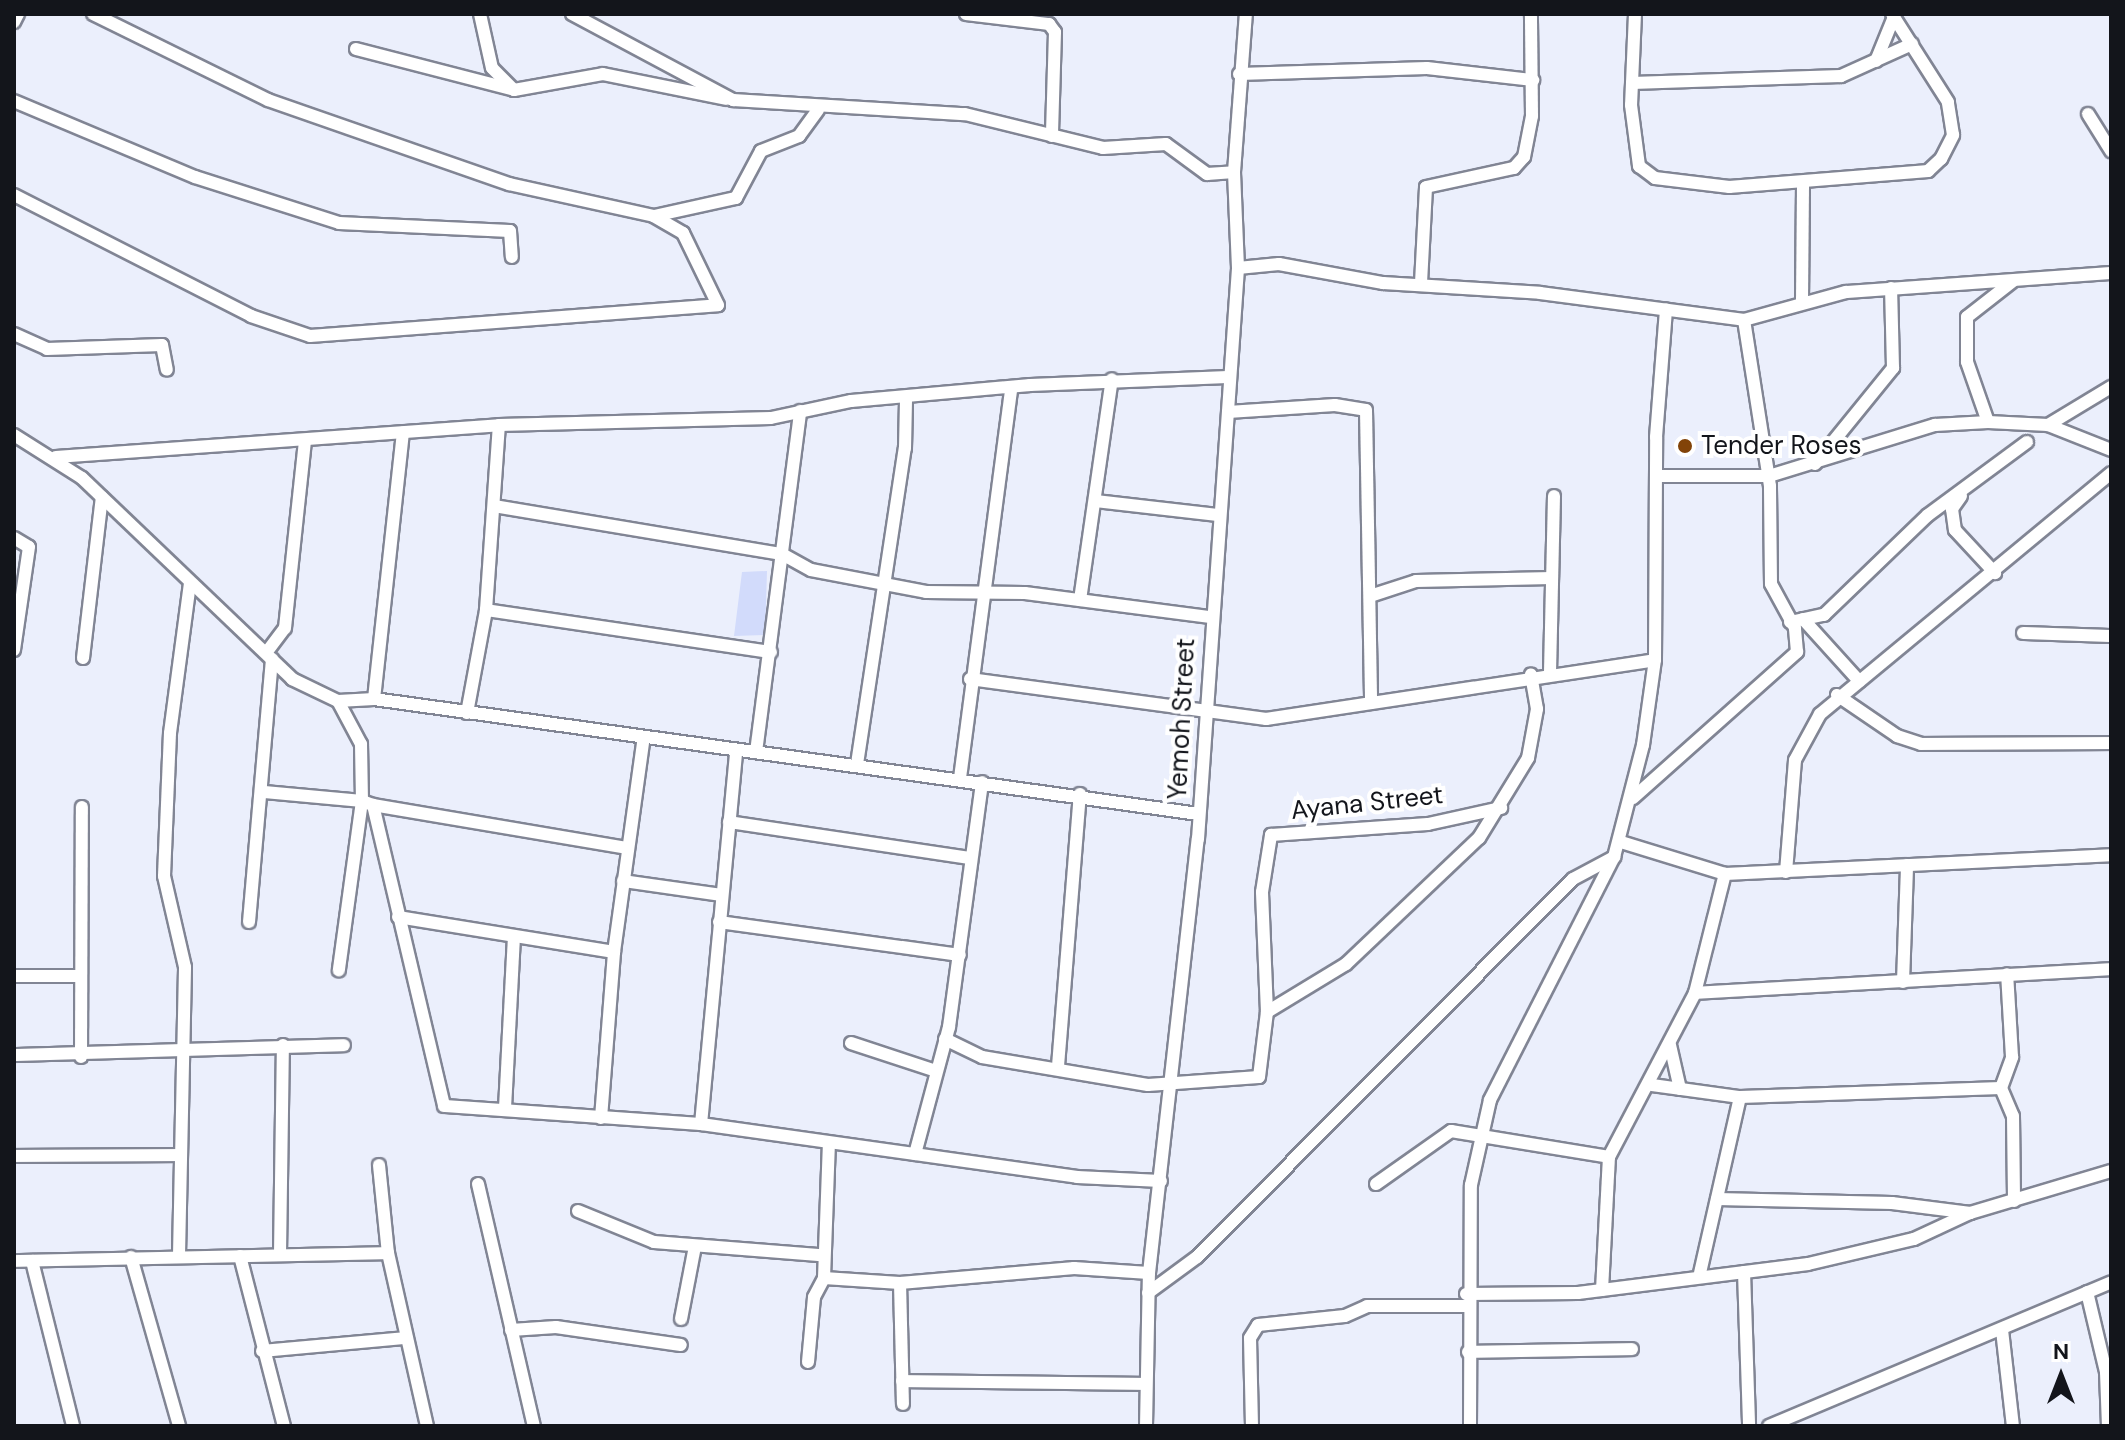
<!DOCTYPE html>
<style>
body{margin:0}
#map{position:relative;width:2125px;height:1440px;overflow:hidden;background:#ebeffc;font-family:"DM Sans",sans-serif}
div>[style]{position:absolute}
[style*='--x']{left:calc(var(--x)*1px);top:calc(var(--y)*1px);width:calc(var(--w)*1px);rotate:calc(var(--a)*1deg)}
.green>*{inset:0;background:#d2dbfb}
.roads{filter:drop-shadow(2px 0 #818594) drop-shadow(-2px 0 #818594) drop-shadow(0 2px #818594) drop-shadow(0 -2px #818594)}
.minor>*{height:12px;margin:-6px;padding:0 6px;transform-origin:6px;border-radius:6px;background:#fff}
.dots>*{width:22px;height:22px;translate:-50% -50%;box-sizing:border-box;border:4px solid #fff;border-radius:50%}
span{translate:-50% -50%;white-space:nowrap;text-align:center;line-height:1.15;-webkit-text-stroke:8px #fff;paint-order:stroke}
.poi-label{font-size:26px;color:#13151b}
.left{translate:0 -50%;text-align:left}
.street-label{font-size:26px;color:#13151b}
.frame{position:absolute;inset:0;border:16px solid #13151b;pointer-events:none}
.north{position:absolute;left:2021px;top:1336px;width:80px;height:80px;-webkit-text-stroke:6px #fff;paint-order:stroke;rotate:0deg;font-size:22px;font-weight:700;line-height:32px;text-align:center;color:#13151b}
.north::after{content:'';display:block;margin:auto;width:28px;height:36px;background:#13151b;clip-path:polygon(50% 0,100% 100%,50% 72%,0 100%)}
</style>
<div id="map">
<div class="green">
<div style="clip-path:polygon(767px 571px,765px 635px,734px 636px,742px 572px)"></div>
</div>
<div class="roads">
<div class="minor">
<div style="--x:480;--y:14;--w:55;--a:77.5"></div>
<div style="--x:492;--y:68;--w:31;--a:45"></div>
<div style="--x:572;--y:14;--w:183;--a:28.1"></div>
<div style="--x:733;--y:100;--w:232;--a:3.5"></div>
<div style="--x:965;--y:114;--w:142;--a:13.8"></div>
<div style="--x:1103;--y:148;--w:63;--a:-3.6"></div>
<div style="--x:1166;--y:144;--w:51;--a:36.2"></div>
<div style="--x:1207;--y:174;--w:27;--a:-4"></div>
<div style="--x:966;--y:14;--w:84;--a:6.9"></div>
<div style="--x:1049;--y:24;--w:10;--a:53"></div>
<div style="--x:1055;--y:32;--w:104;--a:91.7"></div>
<div style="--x:1635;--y:14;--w:91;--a:92.5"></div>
<div style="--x:1631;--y:105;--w:62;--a:82.5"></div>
<div style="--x:1639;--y:166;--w:20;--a:37"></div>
<div style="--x:1655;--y:178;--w:75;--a:6.9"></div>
<div style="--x:1729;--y:187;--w:200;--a:-4.6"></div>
<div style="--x:1928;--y:171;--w:18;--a:-43"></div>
<div style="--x:1941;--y:159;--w:27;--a:-63"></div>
<div style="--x:1953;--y:135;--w:33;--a:-99"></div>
<div style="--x:1948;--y:102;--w:104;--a:-122.5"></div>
<div style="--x:14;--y:22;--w:9;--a:-63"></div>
<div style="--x:356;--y:49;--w:163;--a:14.5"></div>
<div style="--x:514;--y:90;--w:90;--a:-10.2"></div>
<div style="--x:603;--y:74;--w:126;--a:11.4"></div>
<div style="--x:1876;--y:61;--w:48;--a:-67.8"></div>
<div style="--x:1239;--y:74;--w:188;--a:-1.8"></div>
<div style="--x:1427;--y:68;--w:107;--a:6.5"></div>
<div style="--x:1632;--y:83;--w:209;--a:-1.9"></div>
<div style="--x:1841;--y:76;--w:78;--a:-24.3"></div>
<div style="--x:14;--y:101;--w:196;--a:22.8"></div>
<div style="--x:195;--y:177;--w:151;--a:17.7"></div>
<div style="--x:339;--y:223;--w:171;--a:2.7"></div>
<div style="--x:510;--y:231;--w:26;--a:86"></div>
<div style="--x:2088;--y:114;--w:44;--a:58.1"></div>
<div style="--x:14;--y:195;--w:266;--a:27"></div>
<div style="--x:251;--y:316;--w:62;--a:18.7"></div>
<div style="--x:310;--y:336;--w:409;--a:-4.3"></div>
<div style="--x:718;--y:305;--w:80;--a:-115.9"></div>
<div style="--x:683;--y:233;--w:34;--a:-150"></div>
<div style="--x:654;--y:216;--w:148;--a:-167.6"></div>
<div style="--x:509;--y:184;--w:255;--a:-160.8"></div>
<div style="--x:268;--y:100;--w:195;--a:-153.8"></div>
<div style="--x:654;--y:216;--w:84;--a:-12.4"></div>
<div style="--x:736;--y:198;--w:53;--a:-62"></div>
<div style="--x:761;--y:151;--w:41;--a:-21.5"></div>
<div style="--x:799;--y:136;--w:32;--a:-54"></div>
<div style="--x:1238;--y:268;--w:41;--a:-5.6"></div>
<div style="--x:1279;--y:264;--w:106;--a:10.4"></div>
<div style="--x:1383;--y:283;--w:157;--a:3.6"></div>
<div style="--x:1540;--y:293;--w:206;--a:7.5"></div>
<div style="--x:1744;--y:320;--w:106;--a:-15.4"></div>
<div style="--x:1846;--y:292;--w:266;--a:-4.1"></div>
<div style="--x:1421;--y:283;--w:96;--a:-87"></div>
<div style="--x:1426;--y:187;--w:90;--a:-12.2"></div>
<div style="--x:1514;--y:168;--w:15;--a:-48"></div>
<div style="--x:1524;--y:157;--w:42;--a:-79"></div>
<div style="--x:1532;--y:116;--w:102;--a:-90.6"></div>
<div style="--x:1802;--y:301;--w:118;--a:-89.5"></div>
<div style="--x:14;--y:334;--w:36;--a:24"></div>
<div style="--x:47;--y:349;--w:115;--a:-2"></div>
<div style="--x:162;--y:345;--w:25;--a:79"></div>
<div style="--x:1228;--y:412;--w:107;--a:-3.7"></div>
<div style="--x:1335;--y:405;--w:31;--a:9"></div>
<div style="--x:1366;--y:410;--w:293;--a:89"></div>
<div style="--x:1988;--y:422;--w:64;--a:-109.3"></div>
<div style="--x:1967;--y:362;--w:45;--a:-90"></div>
<div style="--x:1967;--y:317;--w:58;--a:-38"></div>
<div style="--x:2048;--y:425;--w:74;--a:-31.1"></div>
<div style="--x:14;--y:435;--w:80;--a:32.3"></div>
<div style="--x:82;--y:478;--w:291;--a:43.7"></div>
<div style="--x:292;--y:679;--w:51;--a:25.6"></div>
<div style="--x:338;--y:701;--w:49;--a:61.9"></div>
<div style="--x:361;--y:744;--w:57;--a:89"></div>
<div style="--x:362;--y:801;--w:12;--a:20"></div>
<div style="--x:373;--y:805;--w:309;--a:76.7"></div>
<div style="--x:444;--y:1106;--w:258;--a:4"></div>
<div style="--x:701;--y:1124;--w:380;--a:8"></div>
<div style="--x:1077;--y:1177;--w:84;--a:2.7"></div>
<div style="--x:56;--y:457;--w:444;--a:-4.1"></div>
<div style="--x:499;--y:425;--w:272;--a:-1.5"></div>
<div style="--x:771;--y:418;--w:82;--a:-12"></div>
<div style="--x:851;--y:401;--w:180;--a:-5.1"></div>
<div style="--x:1030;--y:385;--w:198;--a:-2.3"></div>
<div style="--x:1815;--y:464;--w:124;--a:-50.9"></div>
<div style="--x:1893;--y:368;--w:80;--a:-91.4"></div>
<div style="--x:1659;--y:476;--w:110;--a:0"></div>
<div style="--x:1769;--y:476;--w:174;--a:-17.1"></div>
<div style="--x:1935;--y:425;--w:53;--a:-3.2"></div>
<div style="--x:1988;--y:422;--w:60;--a:2.9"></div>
<div style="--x:2048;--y:425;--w:68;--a:21.6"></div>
<div style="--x:1961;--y:496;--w:16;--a:125"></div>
<div style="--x:1952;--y:509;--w:21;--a:82"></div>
<div style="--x:1955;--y:530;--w:59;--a:47.1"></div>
<div style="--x:1095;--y:501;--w:124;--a:6.5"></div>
<div style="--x:494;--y:506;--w:292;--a:9.5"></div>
<div style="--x:782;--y:554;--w:33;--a:29"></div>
<div style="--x:811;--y:570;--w:117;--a:10.8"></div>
<div style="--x:926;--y:592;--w:99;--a:0.6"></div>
<div style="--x:1025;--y:593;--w:187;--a:7.4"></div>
<div style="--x:14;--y:538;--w:17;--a:31"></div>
<div style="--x:29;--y:547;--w:104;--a:98.3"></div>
<div style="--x:1370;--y:596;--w:48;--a:-18.1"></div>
<div style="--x:1416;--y:581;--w:136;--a:-1.3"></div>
<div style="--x:1080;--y:600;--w:223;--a:-81.8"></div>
<div style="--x:486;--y:610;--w:288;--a:8.4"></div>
<div style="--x:1803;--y:619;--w:84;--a:47.9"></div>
<div style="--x:1790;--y:622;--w:35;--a:-12"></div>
<div style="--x:1824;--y:615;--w:144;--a:-43.9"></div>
<div style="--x:1928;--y:515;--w:123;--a:-36.4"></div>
<div style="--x:2023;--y:633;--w:88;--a:2"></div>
<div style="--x:266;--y:653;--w:31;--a:-53"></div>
<div style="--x:285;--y:628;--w:187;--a:-83.9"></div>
<div style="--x:83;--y:658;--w:162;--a:-83.3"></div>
<div style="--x:1550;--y:672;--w:176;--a:-88.7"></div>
<div style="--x:970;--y:679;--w:299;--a:7.7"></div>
<div style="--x:1266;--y:719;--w:393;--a:-8.6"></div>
<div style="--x:1837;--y:695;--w:73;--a:34.3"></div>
<div style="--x:1897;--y:736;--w:25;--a:18"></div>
<div style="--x:1921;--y:744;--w:190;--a:-0.3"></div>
<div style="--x:374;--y:699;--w:268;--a:-83.8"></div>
<div style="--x:338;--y:701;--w:36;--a:-3"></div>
<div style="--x:374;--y:699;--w:833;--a:7.94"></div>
<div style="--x:467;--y:713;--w:105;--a:-79.5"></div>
<div style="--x:486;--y:610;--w:185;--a:-86"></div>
<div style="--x:756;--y:752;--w:344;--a:-82.6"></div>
<div style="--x:857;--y:764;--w:320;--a:-81.4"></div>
<div style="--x:905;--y:448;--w:47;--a:-88.8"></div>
<div style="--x:960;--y:778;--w:392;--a:-82.5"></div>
<div style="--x:265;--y:792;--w:97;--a:5.3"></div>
<div style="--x:362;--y:801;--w:171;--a:97.8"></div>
<div style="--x:1633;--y:798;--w:220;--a:-41.7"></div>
<div style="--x:1797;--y:652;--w:24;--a:-95"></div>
<div style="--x:1795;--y:628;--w:50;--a:-118.6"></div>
<div style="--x:1771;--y:584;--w:98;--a:-90.6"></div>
<div style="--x:1770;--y:486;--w:168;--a:-98.9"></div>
<div style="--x:373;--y:805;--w:257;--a:9.6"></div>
<div style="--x:729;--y:822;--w:244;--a:8.5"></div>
<div style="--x:1621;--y:842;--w:109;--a:17.1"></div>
<div style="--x:1725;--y:874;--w:386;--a:-2.8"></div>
<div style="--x:1786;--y:872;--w:112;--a:-85.4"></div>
<div style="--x:1795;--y:760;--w:52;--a:-61.5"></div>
<div style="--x:1820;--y:714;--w:378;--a:-39.6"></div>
<div style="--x:623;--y:881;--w:99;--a:8.1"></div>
<div style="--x:398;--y:917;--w:219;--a:9.2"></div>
<div style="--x:249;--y:922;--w:264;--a:-85"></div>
<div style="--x:719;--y:922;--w:243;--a:7.8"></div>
<div style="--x:14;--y:976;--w:67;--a:0"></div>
<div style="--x:1903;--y:982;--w:117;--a:-88"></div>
<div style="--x:1695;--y:993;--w:417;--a:-3.3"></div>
<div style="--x:1267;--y:1012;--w:92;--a:-31.3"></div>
<div style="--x:1346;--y:964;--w:183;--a:-43.5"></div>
<div style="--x:1479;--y:838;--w:94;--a:-58.5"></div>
<div style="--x:1528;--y:758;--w:50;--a:-79.6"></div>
<div style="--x:1537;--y:709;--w:35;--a:-100"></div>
<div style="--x:945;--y:1039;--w:41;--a:25.9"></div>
<div style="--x:982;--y:1057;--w:168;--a:9.6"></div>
<div style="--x:1148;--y:1085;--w:111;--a:-4.1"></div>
<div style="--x:1259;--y:1077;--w:65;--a:-83"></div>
<div style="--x:1267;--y:1012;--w:120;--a:-92.4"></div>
<div style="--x:1262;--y:892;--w:58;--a:-81"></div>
<div style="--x:1271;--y:835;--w:157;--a:-4"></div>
<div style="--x:1428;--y:824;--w:75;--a:-12.4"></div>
<div style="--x:851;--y:1043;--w:86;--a:18.2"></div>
<div style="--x:1670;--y:1045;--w:45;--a:77.2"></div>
<div style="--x:14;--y:1055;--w:330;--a:-1.7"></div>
<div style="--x:81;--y:1057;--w:250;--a:-89.8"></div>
<div style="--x:1058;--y:1066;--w:273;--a:-85.4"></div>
<div style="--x:1652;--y:1085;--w:89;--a:7.8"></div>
<div style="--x:1740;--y:1097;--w:261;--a:-2"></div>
<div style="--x:2001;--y:1088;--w:30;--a:67"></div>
<div style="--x:2013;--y:1116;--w:85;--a:89.3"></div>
<div style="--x:2001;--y:1088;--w:33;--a:-70"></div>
<div style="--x:2012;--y:1057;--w:83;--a:-93.4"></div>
<div style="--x:505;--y:1108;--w:171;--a:-87"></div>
<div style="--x:601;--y:1118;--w:167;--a:-85.5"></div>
<div style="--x:614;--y:952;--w:212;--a:-82.1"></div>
<div style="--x:701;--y:1124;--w:375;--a:-84.6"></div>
<div style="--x:915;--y:1154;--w:131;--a:-75"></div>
<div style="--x:949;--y:1027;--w:247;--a:-82.3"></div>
<div style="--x:14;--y:1156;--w:167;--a:-0.3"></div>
<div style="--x:379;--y:1165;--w:88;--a:84.2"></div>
<div style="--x:478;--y:1184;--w:248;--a:77"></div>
<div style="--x:1376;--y:1184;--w:92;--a:-35.2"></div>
<div style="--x:1451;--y:1131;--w:160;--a:9.3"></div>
<div style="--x:1609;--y:1157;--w:185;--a:-62.3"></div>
<div style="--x:1695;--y:993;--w:123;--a:-75.9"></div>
<div style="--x:1717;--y:1199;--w:175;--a:1.3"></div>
<div style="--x:1892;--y:1203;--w:79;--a:7.3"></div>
<div style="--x:578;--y:1211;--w:82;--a:22.2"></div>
<div style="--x:654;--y:1242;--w:168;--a:4.5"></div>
<div style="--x:280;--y:1254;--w:209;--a:-89.2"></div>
<div style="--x:179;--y:1255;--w:288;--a:-88.8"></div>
<div style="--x:185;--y:967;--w:93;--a:-103"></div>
<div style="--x:164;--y:876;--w:143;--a:-87.6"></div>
<div style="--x:170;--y:733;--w:150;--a:-82.4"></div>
<div style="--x:240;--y:1256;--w:176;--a:75.5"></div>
<div style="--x:131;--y:1257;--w:176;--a:74.1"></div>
<div style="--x:14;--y:1261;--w:374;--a:-1.2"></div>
<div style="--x:388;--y:1253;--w:177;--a:77.3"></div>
<div style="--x:32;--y:1261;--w:170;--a:76"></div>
<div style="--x:1744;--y:1272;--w:154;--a:88.1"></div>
<div style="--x:1700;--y:1273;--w:180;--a:-77.2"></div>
<div style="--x:824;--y:1278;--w:76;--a:3.8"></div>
<div style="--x:900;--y:1283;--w:175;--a:-4.9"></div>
<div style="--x:1074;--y:1268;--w:75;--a:3.8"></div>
<div style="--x:900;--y:1283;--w:121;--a:88.6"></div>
<div style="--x:1602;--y:1290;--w:133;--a:-87"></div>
<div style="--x:2087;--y:1292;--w:82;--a:76.6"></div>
<div style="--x:2106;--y:1372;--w:54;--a:87.9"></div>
<div style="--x:1148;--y:1293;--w:61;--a:-36.3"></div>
<div style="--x:1197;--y:1257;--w:533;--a:-45.15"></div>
<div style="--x:1573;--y:879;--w:47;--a:-28.2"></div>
<div style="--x:1466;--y:1294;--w:112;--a:-0.5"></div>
<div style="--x:1578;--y:1293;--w:232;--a:-7.2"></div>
<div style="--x:1808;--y:1264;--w:109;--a:-13.3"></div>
<div style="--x:1914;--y:1239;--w:62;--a:-24.9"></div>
<div style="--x:1970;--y:1213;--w:147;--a:-16.6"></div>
<div style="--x:681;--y:1319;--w:74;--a:-79.1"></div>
<div style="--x:511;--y:1330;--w:45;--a:-3.8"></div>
<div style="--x:556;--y:1327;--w:126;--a:8.2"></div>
<div style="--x:2002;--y:1330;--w:97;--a:83.5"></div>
<div style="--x:262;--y:1351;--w:145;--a:-5.2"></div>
<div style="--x:1468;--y:1352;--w:164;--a:-1"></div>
<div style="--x:808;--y:1362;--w:65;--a:-84.7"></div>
<div style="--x:814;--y:1297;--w:21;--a:-62"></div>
<div style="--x:824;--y:1278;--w:134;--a:-87.9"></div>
<div style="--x:902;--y:1381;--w:243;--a:0.7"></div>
<div style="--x:1146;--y:1426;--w:153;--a:-88.9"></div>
<div style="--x:1149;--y:1273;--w:437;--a:-83.6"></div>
<div style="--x:1198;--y:839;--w:572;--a:-85.99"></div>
<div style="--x:1238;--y:268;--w:96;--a:-92.4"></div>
<div style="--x:1234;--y:172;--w:158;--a:-85.7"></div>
<div style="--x:1252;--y:1426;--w:88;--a:-91.3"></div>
<div style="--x:1250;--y:1338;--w:15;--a:-58"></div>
<div style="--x:1258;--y:1325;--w:87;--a:-5.9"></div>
<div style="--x:1345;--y:1316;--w:24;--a:-24"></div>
<div style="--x:1367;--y:1306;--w:100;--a:0"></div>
<div style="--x:1470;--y:1426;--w:241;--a:-89.8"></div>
<div style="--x:1471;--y:1185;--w:87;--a:-77.4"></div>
<div style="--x:1490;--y:1100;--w:273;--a:-63"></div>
<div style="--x:1614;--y:857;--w:116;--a:-75.5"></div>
<div style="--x:1643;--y:745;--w:86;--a:-82"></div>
<div style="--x:1655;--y:660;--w:223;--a:-89.7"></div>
<div style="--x:1656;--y:437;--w:128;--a:-85.5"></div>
<div style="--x:1769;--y:1426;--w:371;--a:-22.8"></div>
</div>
</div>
<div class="dots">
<div style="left:1685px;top:446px;background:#824308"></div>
</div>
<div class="poi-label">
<span class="left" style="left:1701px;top:446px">Tender Roses</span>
</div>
<div class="street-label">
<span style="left:1182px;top:719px;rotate:-87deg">Yemoh Street</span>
<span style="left:1367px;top:803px;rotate:-6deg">Ayana Street</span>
</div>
<div class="frame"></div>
<div class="north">N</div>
</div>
